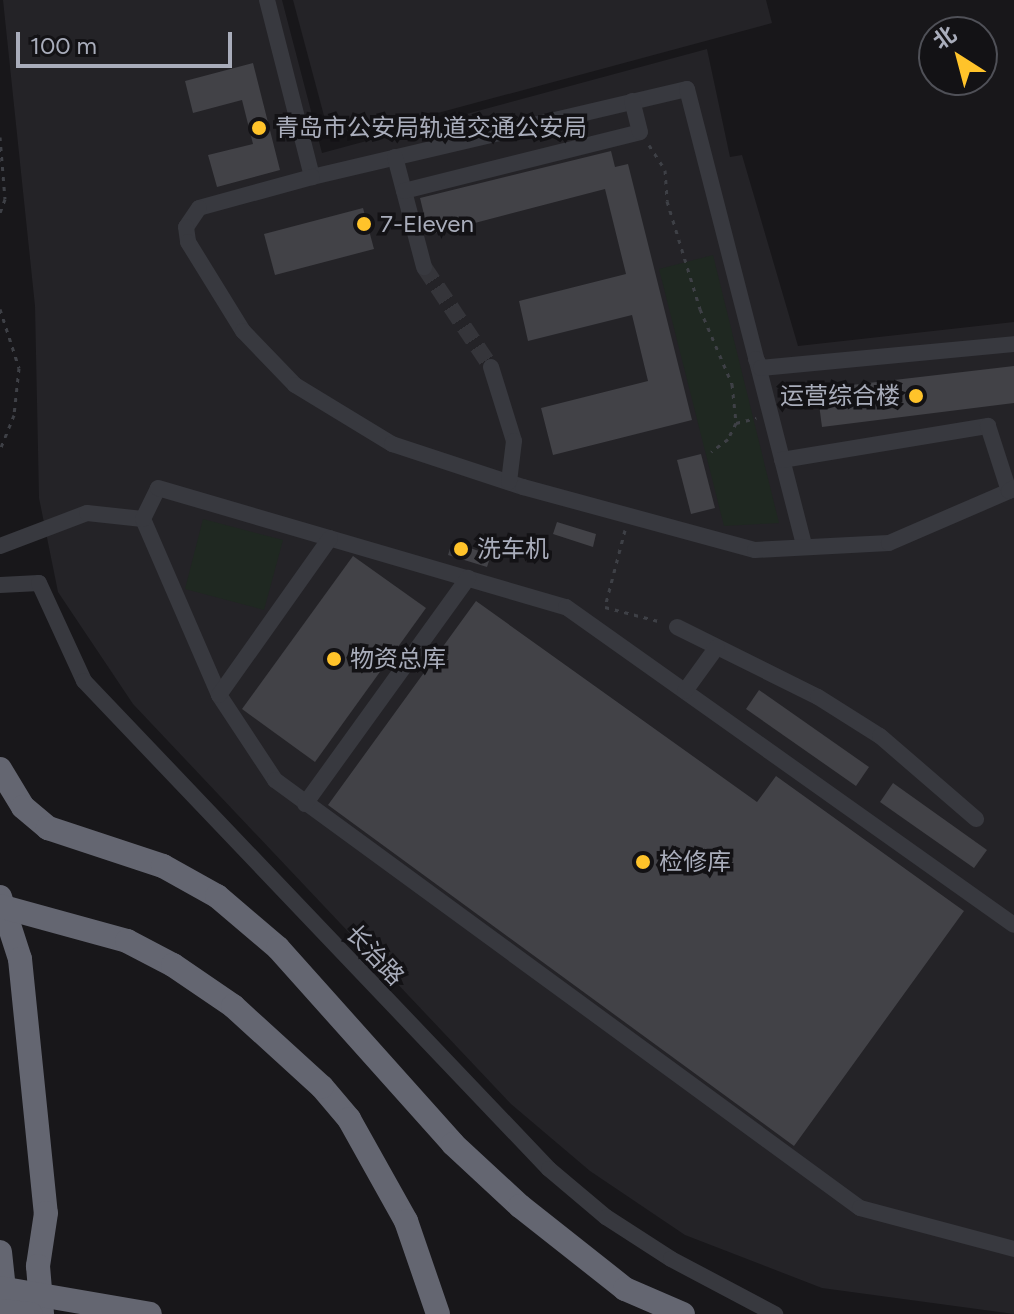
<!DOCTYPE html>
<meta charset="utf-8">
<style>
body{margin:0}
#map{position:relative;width:1014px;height:1314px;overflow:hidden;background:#18171a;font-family:Figtree,"Noto Sans SC",sans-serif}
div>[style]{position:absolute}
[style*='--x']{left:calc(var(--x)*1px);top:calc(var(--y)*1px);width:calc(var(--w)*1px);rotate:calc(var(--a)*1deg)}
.built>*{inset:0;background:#242327}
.green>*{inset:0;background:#1f2821}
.building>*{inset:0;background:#424247}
.minor-tunnel>*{height:16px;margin-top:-8px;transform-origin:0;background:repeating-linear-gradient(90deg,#35353a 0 16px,transparent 0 24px)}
.path>*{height:3px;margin-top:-1.5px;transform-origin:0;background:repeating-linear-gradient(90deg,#3e4046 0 4px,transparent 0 10px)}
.minor>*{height:16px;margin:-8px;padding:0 8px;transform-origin:8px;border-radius:8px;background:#38393f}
.highway>*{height:24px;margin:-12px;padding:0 12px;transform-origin:12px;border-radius:12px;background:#646671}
.highway-bridge>*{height:24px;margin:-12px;padding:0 12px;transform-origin:12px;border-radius:12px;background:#646671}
.dots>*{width:22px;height:22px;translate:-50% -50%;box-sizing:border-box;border:4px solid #131215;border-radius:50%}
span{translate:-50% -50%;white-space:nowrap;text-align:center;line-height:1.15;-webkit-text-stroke:7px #131215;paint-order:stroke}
.poi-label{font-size:24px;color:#a9adbb}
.left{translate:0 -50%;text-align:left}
.right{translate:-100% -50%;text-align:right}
.street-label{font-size:24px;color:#a9adbb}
.north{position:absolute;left:918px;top:16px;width:80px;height:80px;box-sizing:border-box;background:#131215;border:2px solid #4f5057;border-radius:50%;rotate:324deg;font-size:22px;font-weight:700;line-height:32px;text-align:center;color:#a9adbb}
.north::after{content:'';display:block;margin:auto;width:28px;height:36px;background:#ffc32a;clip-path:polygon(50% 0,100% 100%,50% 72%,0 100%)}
.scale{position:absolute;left:16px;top:32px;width:216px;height:36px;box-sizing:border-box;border:4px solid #a9adbb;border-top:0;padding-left:10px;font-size:24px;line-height:28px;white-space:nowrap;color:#a9adbb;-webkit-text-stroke:6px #131215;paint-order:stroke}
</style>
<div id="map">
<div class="built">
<div style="clip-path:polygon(3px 0,282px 0,322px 153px,707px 49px,730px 157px,742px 155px,798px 346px,1014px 322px,1014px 1314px,822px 1288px,685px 1235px,590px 1171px,511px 1104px,133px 704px,58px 592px,39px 498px,35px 306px)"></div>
<div style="clip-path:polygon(293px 0,766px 0,772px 23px,360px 134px,327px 127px)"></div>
</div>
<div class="green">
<div style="clip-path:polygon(713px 255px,779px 523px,724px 526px,659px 269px)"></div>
<div style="clip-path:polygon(203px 519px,283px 540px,264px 610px,185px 589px)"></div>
</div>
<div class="building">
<div style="clip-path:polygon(253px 63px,280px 170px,217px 187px,208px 155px,253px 144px,242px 100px,193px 113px,185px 81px)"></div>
<div style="clip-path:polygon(611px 151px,615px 167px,628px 164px,692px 420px,553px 455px,541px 408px,648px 381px,632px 315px,528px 341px,519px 301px,626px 274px,605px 189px,429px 235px,420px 198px)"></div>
<div style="clip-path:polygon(363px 208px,374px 249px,275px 275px,264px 234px)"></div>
<div style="clip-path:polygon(1014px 366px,1014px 403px,822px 427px,817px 389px)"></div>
<div style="clip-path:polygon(701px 454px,715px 508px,691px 514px,677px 460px)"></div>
<div style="clip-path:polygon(557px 522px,596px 534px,593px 547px,553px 534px)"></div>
<div style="clip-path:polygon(452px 542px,491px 555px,487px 567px,448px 555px)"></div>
<div style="clip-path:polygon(353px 556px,426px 608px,315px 762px,242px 709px)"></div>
<div style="clip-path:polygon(476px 601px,757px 802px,776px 776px,964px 911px,794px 1146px,328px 805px)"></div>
<div style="clip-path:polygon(759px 690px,869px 767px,856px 786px,746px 709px)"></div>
<div style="clip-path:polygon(893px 783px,987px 850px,974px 868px,880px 802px)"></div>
</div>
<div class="minor-tunnel">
<div style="--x:424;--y:267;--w:120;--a:56.2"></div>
</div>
<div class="path">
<div style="--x:0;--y:137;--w:62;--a:85.4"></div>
<div style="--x:5;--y:199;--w:15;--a:110"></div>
<div style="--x:649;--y:145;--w:30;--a:57"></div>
<div style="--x:665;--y:170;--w:31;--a:86"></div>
<div style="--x:667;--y:201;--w:113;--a:73"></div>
<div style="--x:700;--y:309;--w:82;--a:66.9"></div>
<div style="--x:732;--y:384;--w:39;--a:84"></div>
<div style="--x:736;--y:423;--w:18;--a:117"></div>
<div style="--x:728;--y:439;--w:21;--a:143"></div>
<div style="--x:0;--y:309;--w:62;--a:72.1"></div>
<div style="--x:19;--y:368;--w:47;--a:96.1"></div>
<div style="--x:14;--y:415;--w:38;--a:112"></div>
<div style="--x:736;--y:423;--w:21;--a:-14"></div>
<div style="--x:625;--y:530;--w:80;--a:104.6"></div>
<div style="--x:605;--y:607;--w:59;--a:14.7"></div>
</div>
<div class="minor">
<div style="--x:267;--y:0;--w:183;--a:75.7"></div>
<div style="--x:312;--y:177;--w:385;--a:-13.2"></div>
<div style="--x:687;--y:89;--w:472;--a:75.6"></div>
<div style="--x:395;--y:157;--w:114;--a:75.2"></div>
<div style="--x:312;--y:177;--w:117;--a:164.7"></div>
<div style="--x:199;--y:208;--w:23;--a:124"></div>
<div style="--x:186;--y:227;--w:15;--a:82"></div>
<div style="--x:188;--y:242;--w:105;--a:58.3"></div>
<div style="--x:243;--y:331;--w:75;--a:46.1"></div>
<div style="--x:295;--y:385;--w:114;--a:31.3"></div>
<div style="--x:392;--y:444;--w:138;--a:18.2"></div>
<div style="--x:523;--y:487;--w:240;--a:15.2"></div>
<div style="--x:755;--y:550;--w:134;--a:-3"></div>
<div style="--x:889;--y:543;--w:131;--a:-23.4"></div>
<div style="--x:404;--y:191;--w:243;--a:-14"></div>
<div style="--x:640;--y:132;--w:32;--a:-104"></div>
<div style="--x:756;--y:359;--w:10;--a:61"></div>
<div style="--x:761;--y:368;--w:254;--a:-5.4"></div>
<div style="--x:491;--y:367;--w:77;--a:72.7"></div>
<div style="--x:514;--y:441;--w:41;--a:97"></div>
<div style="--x:782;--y:460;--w:209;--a:-9.4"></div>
<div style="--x:988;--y:426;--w:68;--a:72.1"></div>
<div style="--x:1009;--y:491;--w:6;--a:-31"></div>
<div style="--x:143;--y:519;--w:192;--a:66.6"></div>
<div style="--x:219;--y:695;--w:102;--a:56.6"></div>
<div style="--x:275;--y:780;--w:725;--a:36.19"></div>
<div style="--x:860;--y:1208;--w:159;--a:14.9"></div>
<div style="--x:0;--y:546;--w:93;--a:-20.8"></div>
<div style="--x:87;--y:513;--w:56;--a:6.1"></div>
<div style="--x:143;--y:519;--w:34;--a:-64"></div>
<div style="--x:158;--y:488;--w:425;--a:16.3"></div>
<div style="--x:566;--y:607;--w:549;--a:35.37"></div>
<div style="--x:0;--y:585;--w:39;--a:-3"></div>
<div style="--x:39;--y:583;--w:108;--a:65.3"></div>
<div style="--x:84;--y:681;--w:674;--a:46.38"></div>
<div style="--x:549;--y:1169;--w:75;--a:40.1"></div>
<div style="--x:606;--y:1217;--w:77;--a:32.9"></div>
<div style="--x:671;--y:1259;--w:118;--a:27.9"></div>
<div style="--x:677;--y:627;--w:157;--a:26.4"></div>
<div style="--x:818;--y:697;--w:73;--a:32.2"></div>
<div style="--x:880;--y:736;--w:127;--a:40.8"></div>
<div style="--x:685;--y:691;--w:54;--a:-54"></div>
<div style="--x:219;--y:695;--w:192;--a:-54.7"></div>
<div style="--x:305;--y:804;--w:279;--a:-54.2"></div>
</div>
<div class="highway">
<div style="--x:0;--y:769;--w:44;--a:58.8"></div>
<div style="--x:23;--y:807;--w:33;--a:40"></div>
<div style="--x:48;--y:828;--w:121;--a:18.3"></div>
<div style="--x:163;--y:866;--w:62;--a:29.1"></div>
<div style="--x:217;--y:896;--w:80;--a:40.4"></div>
<div style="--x:278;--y:948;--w:263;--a:48.2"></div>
<div style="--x:453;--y:1144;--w:91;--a:42.8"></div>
<div style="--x:520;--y:1206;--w:134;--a:38.3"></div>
<div style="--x:625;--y:1289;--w:63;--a:23.3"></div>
<div style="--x:0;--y:897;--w:65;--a:72.1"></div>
<div style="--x:20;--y:959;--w:255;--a:84.2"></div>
<div style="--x:46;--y:1213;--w:54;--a:98.6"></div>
<div style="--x:38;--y:1266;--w:48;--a:85.2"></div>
<div style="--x:322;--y:1087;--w:42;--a:49.8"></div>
<div style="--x:349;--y:1119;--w:117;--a:60.8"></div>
<div style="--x:406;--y:1221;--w:98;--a:71"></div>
<div style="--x:0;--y:1252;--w:56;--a:83.9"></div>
</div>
<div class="highway-bridge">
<div style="--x:0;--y:906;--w:132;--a:15.4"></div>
<div style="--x:127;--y:941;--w:52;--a:27.6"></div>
<div style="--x:173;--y:965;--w:73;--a:34.3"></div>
<div style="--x:233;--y:1006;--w:120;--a:42.3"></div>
<div style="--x:0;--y:1288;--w:152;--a:9.8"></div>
<div style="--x:0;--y:1311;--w:31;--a:6"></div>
</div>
<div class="dots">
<div style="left:259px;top:128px;background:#ffc32a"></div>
<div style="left:364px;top:224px;background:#ffc32a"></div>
<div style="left:916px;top:396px;background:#ffc32a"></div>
<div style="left:461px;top:549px;background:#ffc32a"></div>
<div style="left:334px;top:659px;background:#ffc32a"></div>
<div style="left:643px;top:862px;background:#ffc32a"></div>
</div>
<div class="poi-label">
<span class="left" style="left:275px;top:128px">青岛市公安局轨道交通公安局</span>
<span class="left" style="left:380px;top:224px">7-Eleven</span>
<span class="right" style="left:900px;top:396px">运营综合楼</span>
<span class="left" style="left:477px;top:549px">洗车机</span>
<span class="left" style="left:350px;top:659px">物资总库</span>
<span class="left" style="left:659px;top:862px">检修库</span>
</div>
<div class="street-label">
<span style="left:375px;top:955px;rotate:47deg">长治路</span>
</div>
<div class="north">北</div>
<div class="scale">100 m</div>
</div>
